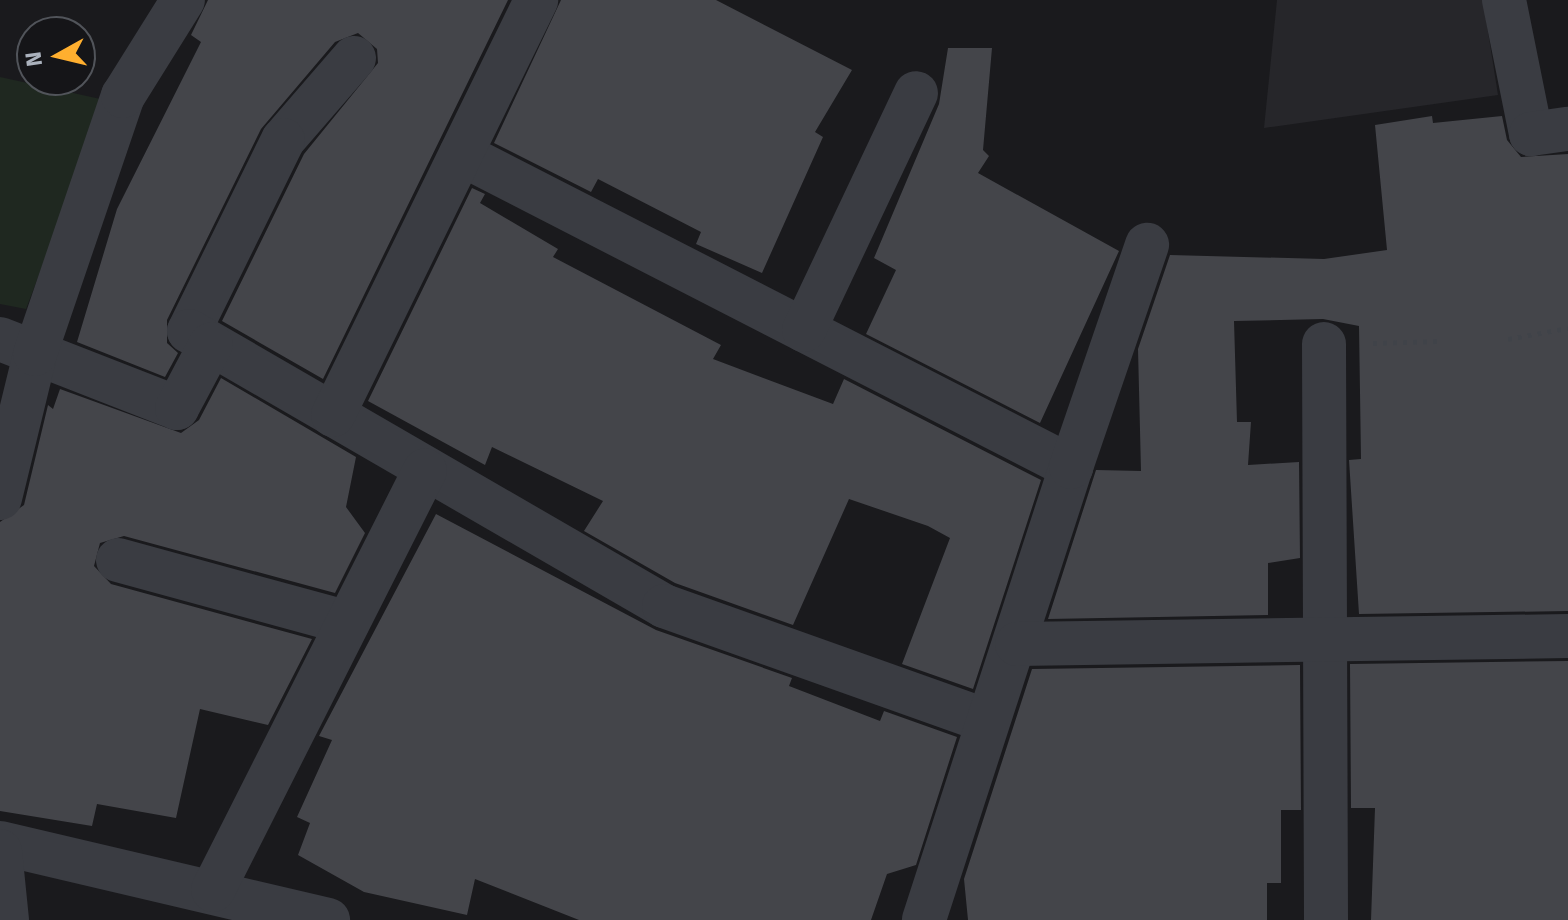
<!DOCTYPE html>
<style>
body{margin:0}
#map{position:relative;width:1568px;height:920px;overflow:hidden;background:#1a1a1d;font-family:"Fira Sans",sans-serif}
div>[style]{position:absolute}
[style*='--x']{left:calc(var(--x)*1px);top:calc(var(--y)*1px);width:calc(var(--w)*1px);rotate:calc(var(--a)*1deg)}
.built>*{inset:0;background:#26262a}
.green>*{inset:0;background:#1f2820}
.building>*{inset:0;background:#44454a}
.path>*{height:5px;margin-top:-2.5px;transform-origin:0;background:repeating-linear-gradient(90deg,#404349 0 4px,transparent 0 10px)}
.minor>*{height:44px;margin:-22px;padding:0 22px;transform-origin:22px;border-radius:22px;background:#3a3c42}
span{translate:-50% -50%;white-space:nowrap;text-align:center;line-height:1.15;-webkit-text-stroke:7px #151518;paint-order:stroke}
.north{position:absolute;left:16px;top:16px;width:80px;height:80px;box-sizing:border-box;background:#151518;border:2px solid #51545a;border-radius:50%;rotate:262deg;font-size:22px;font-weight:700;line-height:32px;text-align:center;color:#abb2bd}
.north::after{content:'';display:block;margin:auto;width:28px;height:36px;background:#ffaf2f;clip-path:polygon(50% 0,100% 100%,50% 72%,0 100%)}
</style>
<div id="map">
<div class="built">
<div style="clip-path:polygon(1277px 0,1483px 0,1498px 95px,1264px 128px)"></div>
</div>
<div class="green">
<div style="clip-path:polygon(0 77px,105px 100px,26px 309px,0 304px)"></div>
</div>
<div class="building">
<div style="clip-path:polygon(208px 0,508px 0,323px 379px,222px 321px,304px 154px,378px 63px,377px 49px,358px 33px,335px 42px,261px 129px,167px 320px,167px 343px,178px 353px,165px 377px,77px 342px,117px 209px,201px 42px,191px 35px)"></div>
<div style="clip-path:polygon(561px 0,716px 0,852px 70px,815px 132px,823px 137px,762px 273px,696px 244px,701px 232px,598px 179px,591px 192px,494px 143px)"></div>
<div style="clip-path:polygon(948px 48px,992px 48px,983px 150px,989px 156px,978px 173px,1119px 251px,1040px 423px,866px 334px,896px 270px,874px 258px,939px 104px)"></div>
<div style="clip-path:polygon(1432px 116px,1433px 123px,1502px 116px,1507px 140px,1521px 157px,1568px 154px,1568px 611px,1359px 614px,1349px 460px,1361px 459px,1359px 326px,1323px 319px,1234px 321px,1237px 422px,1251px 422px,1248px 465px,1299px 462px,1300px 558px,1268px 563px,1268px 615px,1048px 619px,1096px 470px,1141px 471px,1138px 349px,1170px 255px,1324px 259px,1387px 250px,1375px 125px)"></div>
<div style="clip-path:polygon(472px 188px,485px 194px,480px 203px,558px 249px,553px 257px,721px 345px,713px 359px,833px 404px,844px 379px,1041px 480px,973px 689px,902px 664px,950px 538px,928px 526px,849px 499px,793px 625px,675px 583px,584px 531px,603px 501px,492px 447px,485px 465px,368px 401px)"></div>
<div style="clip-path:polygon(221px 378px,356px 457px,346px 507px,365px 533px,335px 593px,124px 536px,100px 543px,94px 566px,111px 584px,312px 639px,268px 725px,200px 709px,176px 818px,97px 804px,92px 826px,0 811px,0 522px,24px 505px,48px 405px,53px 409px,60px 389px,181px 433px,199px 420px)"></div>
<div style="clip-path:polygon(436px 514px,656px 630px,792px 678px,789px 686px,880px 721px,884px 711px,957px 737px,916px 865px,887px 874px,871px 920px,579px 920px,475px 879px,467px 915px,364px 892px,298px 855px,310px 823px,297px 817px,332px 740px,319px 736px)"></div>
<div style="clip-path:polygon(1568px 661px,1568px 920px,1371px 920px,1375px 808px,1351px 808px,1350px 664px)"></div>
<div style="clip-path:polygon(1300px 665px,1301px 810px,1281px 810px,1281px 883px,1267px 883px,1267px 920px,968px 920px,964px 879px,1032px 669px)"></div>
</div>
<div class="path">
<div style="--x:1508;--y:339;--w:61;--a:-10.4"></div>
<div style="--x:1373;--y:343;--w:67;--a:-1.7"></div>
</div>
<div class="minor">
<div style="--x:1504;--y:0;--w:137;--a:78.6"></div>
<div style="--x:1531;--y:134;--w:37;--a:-8"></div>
<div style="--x:354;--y:58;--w:108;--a:130.9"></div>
<div style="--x:283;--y:140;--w:213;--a:116.2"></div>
<div style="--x:189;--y:331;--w:549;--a:30.07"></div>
<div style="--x:664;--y:606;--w:343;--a:19.6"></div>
<div style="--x:461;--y:154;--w:686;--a:27.16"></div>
<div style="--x:1071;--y:467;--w:476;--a:108"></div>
<div style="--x:804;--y:330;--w:262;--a:-64.7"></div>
<div style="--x:0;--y:339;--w:190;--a:21.3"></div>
<div style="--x:177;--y:408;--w:72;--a:-62"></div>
<div style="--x:1324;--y:344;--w:576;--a:89.8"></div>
<div style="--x:333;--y:415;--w:462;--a:-63.9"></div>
<div style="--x:1071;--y:467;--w:235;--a:-71.1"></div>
<div style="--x:0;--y:498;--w:148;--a:-76.3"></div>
<div style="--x:35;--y:354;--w:273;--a:-71.2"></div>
<div style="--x:123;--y:96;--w:113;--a:-58"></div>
<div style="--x:118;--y:560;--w:238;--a:15.3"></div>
<div style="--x:1017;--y:644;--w:551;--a:-0.83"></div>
<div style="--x:0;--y:843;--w:337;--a:13.2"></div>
<div style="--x:0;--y:851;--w:69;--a:84.2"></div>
<div style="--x:213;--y:890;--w:470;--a:-63.2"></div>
</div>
<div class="north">N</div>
</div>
